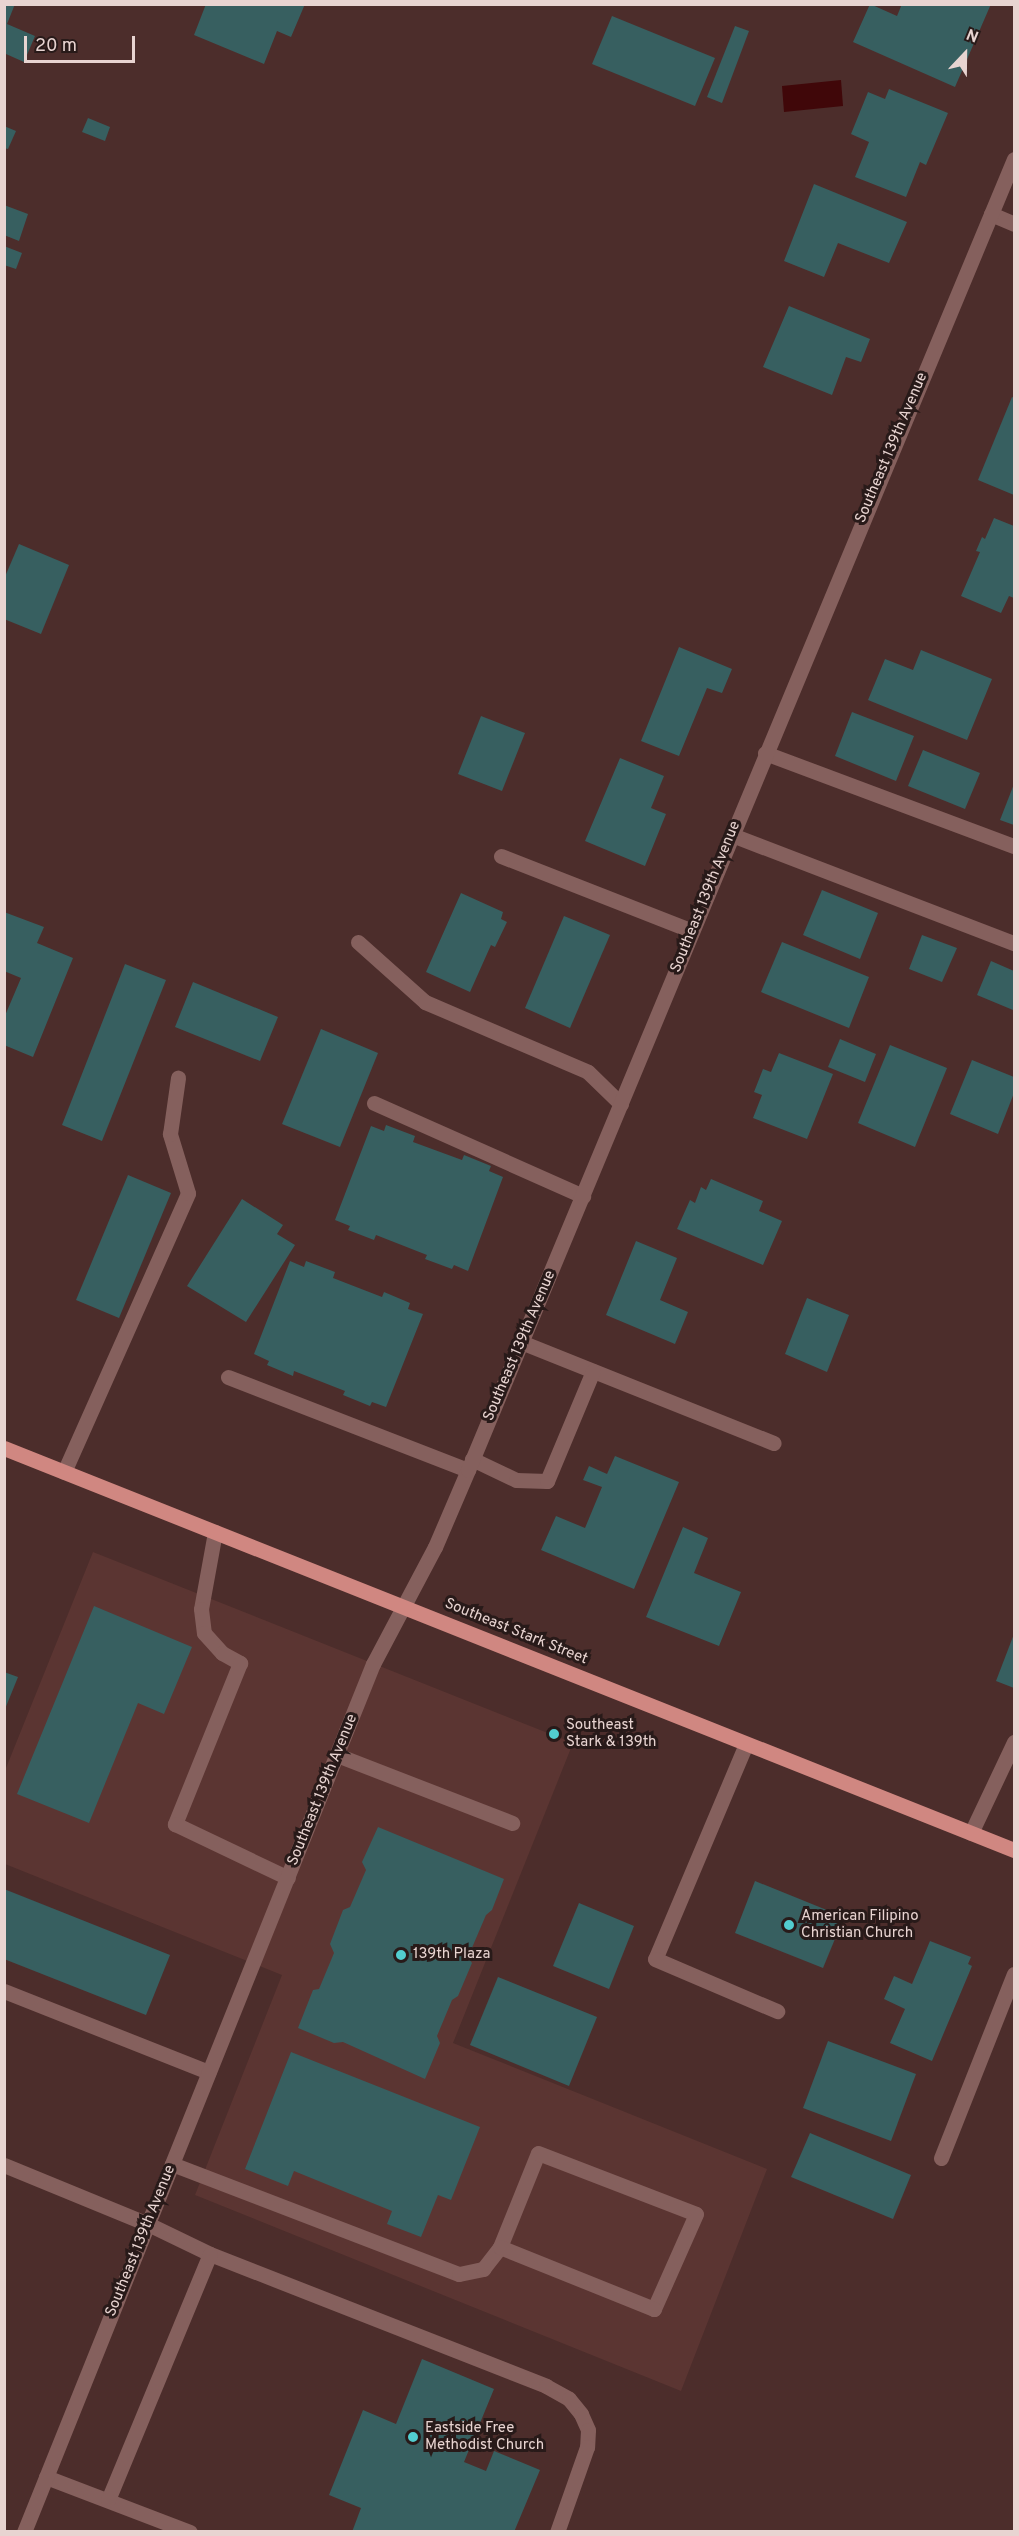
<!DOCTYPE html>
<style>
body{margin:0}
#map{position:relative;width:1019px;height:2536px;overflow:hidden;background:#4c2d2b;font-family:Overpass,sans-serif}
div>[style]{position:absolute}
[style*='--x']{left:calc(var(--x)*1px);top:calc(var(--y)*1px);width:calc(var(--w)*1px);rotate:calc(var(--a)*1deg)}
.built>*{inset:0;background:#5b3532}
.water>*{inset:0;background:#400709}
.building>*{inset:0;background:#375f60}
.minor>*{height:15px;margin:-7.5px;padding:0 7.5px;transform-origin:7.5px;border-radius:7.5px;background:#85605d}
.major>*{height:15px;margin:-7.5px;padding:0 7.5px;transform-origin:7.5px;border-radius:7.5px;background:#d08781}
.dots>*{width:16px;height:16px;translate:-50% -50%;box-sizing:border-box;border:3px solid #281a19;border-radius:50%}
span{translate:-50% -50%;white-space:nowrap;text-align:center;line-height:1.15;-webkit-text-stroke:6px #281a19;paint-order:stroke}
.street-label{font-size:15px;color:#e8d4d1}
.poi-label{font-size:15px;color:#e8d4d1}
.left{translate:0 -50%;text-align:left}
.frame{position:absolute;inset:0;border:6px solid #e8d4d1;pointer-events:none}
.north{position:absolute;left:935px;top:24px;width:60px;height:60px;-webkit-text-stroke:4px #281a19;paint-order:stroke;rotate:22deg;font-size:16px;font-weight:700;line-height:24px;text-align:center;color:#e8d4d1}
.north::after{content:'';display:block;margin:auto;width:21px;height:27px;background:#e8d4d1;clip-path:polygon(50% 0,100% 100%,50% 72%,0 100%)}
.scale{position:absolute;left:24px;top:36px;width:111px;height:27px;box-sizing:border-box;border:3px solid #e8d4d1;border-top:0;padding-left:8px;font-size:18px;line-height:21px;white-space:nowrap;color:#e8d4d1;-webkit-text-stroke:4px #281a19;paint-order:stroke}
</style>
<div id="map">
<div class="built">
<div style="clip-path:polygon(93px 1552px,573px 1743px,453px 2043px,767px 2169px,681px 2391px,195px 2195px,282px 1975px,5px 1864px,4px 1773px)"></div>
</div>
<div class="water">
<div style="clip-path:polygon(841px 80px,843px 106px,784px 112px,782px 86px)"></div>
</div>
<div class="building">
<div style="clip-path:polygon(4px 4px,15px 4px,7px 24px,35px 36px,24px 62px,6px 54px,4px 58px)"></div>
<div style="clip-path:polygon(206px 4px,305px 4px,291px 37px,277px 31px,264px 64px,194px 35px)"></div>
<div style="clip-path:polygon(870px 4px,897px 16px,902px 4px,991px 4px,955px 87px,853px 42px)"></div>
<div style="clip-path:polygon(612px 16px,715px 58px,695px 106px,592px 64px)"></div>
<div style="clip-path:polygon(735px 26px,749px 31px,722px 103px,707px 97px)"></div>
<div style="clip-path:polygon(889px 89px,948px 113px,926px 165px,920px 162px,906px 197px,855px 177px,869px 142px,851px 134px,868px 92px,885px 99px)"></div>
<div style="clip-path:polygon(88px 118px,110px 127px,105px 141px,82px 132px)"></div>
<div style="clip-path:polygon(4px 126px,16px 131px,8px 149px,4px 148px)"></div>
<div style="clip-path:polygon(814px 184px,907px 222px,889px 263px,838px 243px,824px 277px,784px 261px)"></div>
<div style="clip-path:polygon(4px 205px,28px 214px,19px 241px,4px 235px)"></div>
<div style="clip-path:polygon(4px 246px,22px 253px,16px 269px,4px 265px)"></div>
<div style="clip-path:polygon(789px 306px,870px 339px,861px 362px,846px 357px,832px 395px,763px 367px)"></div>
<div style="clip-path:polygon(1012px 397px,1014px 398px,1014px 495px,978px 480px)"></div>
<div style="clip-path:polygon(994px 518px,1014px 526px,1014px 598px,1009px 596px,1001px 613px,961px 596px,980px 552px,976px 551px,982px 537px,985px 539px)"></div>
<div style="clip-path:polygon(19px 544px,69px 565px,41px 634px,4px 619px,4px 579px)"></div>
<div style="clip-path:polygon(679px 647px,732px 669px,722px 693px,707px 688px,679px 756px,641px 741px)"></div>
<div style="clip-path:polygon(921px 650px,992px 679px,967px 740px,868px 700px,885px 659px,913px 670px)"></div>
<div style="clip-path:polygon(852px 712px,914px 736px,896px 781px,835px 756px)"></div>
<div style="clip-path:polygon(481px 716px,525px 733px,502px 791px,458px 774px)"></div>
<div style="clip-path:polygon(923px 750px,980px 773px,965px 809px,908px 786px)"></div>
<div style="clip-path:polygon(620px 758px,664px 776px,651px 808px,666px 814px,645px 866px,585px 841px)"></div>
<div style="clip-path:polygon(1014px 784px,1014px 825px,1000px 820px)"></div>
<div style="clip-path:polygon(822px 890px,878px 913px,860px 959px,803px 935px)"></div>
<div style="clip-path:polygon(461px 893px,503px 912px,501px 919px,507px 922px,495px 947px,491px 945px,470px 992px,426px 972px)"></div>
<div style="clip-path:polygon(4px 912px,44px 927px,37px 943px,73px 958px,33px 1057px,4px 1045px,4px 1018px,21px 978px,4px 971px)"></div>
<div style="clip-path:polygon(564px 916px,610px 935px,570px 1028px,525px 1008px)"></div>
<div style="clip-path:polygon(922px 935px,957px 948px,942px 982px,909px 969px)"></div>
<div style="clip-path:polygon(782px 942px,869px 977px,849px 1028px,761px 992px)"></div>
<div style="clip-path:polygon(991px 961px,1014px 971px,1013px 1010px,977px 995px)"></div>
<div style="clip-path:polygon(125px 964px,166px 980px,102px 1141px,62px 1125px)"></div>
<div style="clip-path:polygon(193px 982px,278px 1017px,260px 1061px,175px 1027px)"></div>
<div style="clip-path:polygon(321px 1029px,378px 1053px,340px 1147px,282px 1124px)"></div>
<div style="clip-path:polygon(840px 1039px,876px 1054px,865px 1082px,828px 1067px)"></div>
<div style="clip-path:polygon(890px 1045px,947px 1068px,915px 1147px,858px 1123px)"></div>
<div style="clip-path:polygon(779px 1053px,833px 1074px,807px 1139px,753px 1118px,762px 1095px,754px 1092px,763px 1069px,771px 1072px)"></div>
<div style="clip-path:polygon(972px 1060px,1014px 1077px,1014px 1093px,998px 1134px,950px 1114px)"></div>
<div style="clip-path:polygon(386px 1125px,415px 1136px,413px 1142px,462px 1160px,464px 1155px,491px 1166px,489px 1171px,503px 1177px,468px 1271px,454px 1265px,452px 1269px,425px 1259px,427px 1255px,376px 1235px,374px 1240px,348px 1230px,350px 1226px,335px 1220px,371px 1126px,384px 1131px)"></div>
<div style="clip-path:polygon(128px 1175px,171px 1193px,119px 1318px,76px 1300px)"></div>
<div style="clip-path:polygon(711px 1179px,763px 1201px,759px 1211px,782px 1221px,763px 1265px,677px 1229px,690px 1200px,695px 1203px,701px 1187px,706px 1190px)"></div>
<div style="clip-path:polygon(242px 1199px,283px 1225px,277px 1234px,295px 1245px,246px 1322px,187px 1286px)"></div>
<div style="clip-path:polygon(636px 1241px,677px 1258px,660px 1300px,688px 1312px,675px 1344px,606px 1315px)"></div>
<div style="clip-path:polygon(290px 1261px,304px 1267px,306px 1261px,335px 1272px,333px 1278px,382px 1297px,384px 1292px,410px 1303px,408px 1309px,423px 1314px,386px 1407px,372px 1402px,370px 1406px,343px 1395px,345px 1391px,294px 1371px,293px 1376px,267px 1365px,269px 1361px,254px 1354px)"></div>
<div style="clip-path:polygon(807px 1298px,849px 1315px,827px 1372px,785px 1354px)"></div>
<div style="clip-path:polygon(615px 1456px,679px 1482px,634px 1589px,541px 1550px,556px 1516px,585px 1528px,602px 1487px,583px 1480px,589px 1466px,607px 1474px)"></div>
<div style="clip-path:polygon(683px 1527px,708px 1538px,694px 1573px,741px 1592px,719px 1646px,646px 1617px)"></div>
<div style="clip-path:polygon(94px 1606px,192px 1647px,164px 1714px,138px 1703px,89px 1823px,17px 1794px)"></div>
<div style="clip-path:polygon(1014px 1634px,1014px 1688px,996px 1681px)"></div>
<div style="clip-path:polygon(4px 1672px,18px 1677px,5px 1709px,4px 1708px)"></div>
<div style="clip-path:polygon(378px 1827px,504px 1879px,492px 1910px,486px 1915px,468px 1957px,472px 1963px,458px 1996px,452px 2000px,437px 2036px,440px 2043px,425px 2079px,343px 2042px,334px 2043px,298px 2028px,313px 1990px,319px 1989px,334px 1953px,330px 1944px,343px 1910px,350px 1907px,366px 1870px,362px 1862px)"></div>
<div style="clip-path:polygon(755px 1881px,844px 1917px,823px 1968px,735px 1933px)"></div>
<div style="clip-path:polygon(4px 1889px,170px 1955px,146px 2015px,4px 1959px)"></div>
<div style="clip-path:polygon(579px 1903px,634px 1926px,609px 1989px,553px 1966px)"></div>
<div style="clip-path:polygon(930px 1941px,971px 1957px,968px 1964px,972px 1966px,932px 2061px,890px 2043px,905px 2009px,884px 1999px,894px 1976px,912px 1984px)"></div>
<div style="clip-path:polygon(498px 1977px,597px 2017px,569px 2086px,470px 2045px)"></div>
<div style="clip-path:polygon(828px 2041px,916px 2074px,891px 2141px,803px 2108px)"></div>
<div style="clip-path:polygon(291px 2052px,480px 2127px,451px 2200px,438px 2195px,421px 2237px,387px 2224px,392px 2211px,294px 2171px,288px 2186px,245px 2169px)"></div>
<div style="clip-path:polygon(810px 2133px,911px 2175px,893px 2219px,791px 2177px)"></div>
<div style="clip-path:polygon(422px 2359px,494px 2389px,464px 2462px,486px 2471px,494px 2451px,540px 2470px,514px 2532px,352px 2532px,361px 2508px,329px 2495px,363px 2410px,396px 2424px)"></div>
</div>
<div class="minor">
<div style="--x:991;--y:214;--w:25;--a:23"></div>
<div style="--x:765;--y:753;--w:266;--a:20.5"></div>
<div style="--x:732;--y:835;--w:302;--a:21"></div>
<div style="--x:501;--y:856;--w:205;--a:21.4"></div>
<div style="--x:358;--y:942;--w:90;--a:41.8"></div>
<div style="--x:425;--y:1002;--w:177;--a:23.2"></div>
<div style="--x:588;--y:1072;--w:46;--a:44.1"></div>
<div style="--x:374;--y:1103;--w:229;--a:24"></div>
<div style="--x:521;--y:1342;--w:272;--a:21.8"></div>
<div style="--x:228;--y:1377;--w:257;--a:21.2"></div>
<div style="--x:472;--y:1459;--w:49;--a:25.5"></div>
<div style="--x:516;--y:1480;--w:31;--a:2"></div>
<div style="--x:547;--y:1481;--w:119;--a:-67.3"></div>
<div style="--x:64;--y:1472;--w:305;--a:-66"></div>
<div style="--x:188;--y:1193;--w:62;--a:-107"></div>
<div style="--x:170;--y:1134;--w:57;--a:-81.9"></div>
<div style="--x:215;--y:1532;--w:78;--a:100.3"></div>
<div style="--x:201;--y:1609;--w:24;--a:83"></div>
<div style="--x:204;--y:1633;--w:27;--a:48"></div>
<div style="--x:222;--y:1653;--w:21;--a:29"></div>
<div style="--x:240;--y:1663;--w:174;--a:112"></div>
<div style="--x:175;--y:1824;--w:125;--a:25.5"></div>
<div style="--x:746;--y:1744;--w:233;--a:112.9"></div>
<div style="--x:655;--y:1959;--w:133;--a:23.1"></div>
<div style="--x:337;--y:1755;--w:188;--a:21.2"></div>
<div style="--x:971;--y:1833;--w:101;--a:-64.7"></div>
<div style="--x:4;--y:1991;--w:220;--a:21.6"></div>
<div style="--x:941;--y:2158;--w:198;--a:-68.4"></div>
<div style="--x:172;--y:2164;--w:307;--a:21"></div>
<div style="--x:459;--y:2274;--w:25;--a:-12"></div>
<div style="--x:483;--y:2269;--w:28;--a:-52"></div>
<div style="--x:500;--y:2247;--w:101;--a:-68"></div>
<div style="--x:538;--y:2153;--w:169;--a:21.1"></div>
<div style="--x:696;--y:2214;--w:104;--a:113.9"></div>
<div style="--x:654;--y:2309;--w:166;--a:-158.1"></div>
<div style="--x:4;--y:2165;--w:156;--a:22.3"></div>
<div style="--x:148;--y:2224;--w:69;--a:25.8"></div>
<div style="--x:210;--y:2254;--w:361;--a:21.4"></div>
<div style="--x:546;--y:2386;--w:26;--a:29"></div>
<div style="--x:569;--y:2399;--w:19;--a:51"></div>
<div style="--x:581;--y:2414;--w:17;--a:66"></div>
<div style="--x:588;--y:2430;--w:17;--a:93"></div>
<div style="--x:587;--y:2447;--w:90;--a:109.4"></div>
<div style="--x:46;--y:2477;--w:154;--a:20.9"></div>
<div style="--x:108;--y:2500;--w:266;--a:-67.5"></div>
<div style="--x:24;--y:2532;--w:936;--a:-68.1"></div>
<div style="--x:373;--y:1664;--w:132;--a:-62.1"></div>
<div style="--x:435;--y:1547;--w:84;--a:-66.8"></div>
<div style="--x:468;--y:1470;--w:1420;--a:-67.39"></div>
</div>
<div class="major">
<div style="--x:4;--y:1448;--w:1087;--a:21.7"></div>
</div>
<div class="dots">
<div style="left:554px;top:1734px;background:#52cdcf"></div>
<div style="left:789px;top:1925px;background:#52cdcf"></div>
<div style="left:401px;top:1955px;background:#52cdcf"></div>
<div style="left:413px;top:2437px;background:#52cdcf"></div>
</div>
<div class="street-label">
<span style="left:892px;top:448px;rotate:-67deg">Southeast 139th Avenue</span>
<span style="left:706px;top:897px;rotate:-68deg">Southeast 139th Avenue</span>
<span style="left:520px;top:1346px;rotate:-67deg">Southeast 139th Avenue</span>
<span style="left:516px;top:1632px;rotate:22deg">Southeast Stark Street</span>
<span style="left:323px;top:1790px;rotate:-68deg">Southeast 139th Avenue</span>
<span style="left:141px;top:2241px;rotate:-68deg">Southeast 139th Avenue</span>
</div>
<div class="poi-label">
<span class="left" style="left:566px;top:1734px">Southeast<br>Stark &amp; 139th</span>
<span class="left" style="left:801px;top:1925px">American Filipino<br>Christian Church</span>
<span class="left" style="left:413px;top:1955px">139th Plaza</span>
<span class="left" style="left:425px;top:2437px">Eastside Free<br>Methodist Church</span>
</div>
<div class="frame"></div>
<div class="north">N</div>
<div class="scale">20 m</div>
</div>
